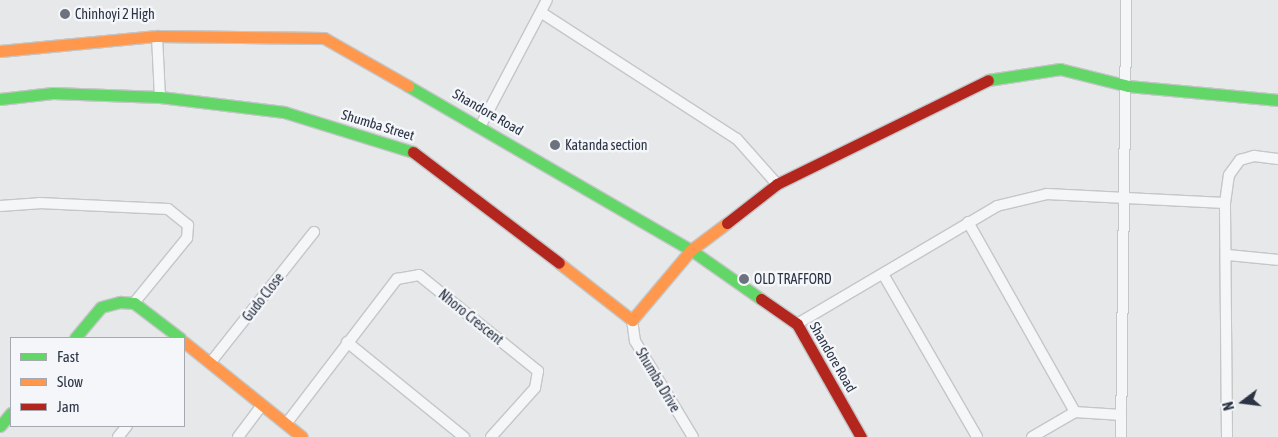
<!DOCTYPE html>
<style>
body{margin:0}
#map{position:relative;width:1278px;height:437px;overflow:hidden;background:#e6e8ea;font-family:"Asap Condensed",sans-serif}
div>[style]{position:absolute}
[style*='--x']{left:calc(var(--x)*1px);top:calc(var(--y)*1px);width:calc(var(--w)*1px);rotate:calc(var(--a)*1deg)}
.roads{filter:drop-shadow(1px 0 #c4c6c8) drop-shadow(-1px 0 #c4c6c8) drop-shadow(0 1px #c4c6c8) drop-shadow(0 -1px #c4c6c8)}
.street>*{height:10px;margin:-5px;padding:0 5px;transform-origin:5px;border-radius:5px;background:#f5f6f7}
.fast>*{height:11px;margin:-5.5px;padding:0 5.5px;transform-origin:5.5px;border-radius:5.5px;background:#63d668}
.slow>*{height:11px;margin:-5.5px;padding:0 5.5px;transform-origin:5.5px;border-radius:5.5px;background:#ff974d}
.jam>*{height:11px;margin:-5.5px;padding:0 5.5px;transform-origin:5.5px;border-radius:5.5px;background:#b3261e}
.dots>*{width:14px;height:14px;translate:-50% -50%;box-sizing:border-box;border:2px solid #f4f6f9;border-radius:50%}
span{translate:-50% -50%;white-space:nowrap;text-align:center;line-height:1.15;-webkit-text-stroke:5px #f4f6f9;paint-order:stroke}
.poi-label{font-size:14px;color:#2b3445}
.left{translate:0 -50%;text-align:left}
.street-label{font-size:14px;color:#2b3445}
.legend{position:absolute;left:10px;top:337px;width:175px;height:90px;box-sizing:border-box;background:#f4f6f9;border:1px solid #a4a8b1;margin:0;padding:6px 9px;list-style:none;font-size:15px;color:#2b3445}
.legend li{display:flex;align-items:center;gap:10px;height:25px}
.legend b{width:25px;border:1px solid #a4a8b1}
.north{position:absolute;left:1218px;top:377px;width:50px;height:50px;-webkit-text-stroke:4px #f4f6f9;paint-order:stroke;rotate:255deg;font-size:14px;font-weight:700;line-height:20px;text-align:center;color:#2b3445}
.north::after{content:'';display:block;margin:auto;width:18px;height:22px;background:#2b3445;clip-path:polygon(50% 0,100% 100%,50% 72%,0 100%)}
</style>
<div id="map">
<div class="roads">
<div class="street">
<div style="--x:542;--y:13;--w:232;--a:32.9"></div>
<div style="--x:737;--y:139;--w:60;--a:48.4"></div>
<div style="--x:157;--y:36;--w:61;--a:87.2"></div>
<div style="--x:481;--y:125;--w:141;--a:-62.2"></div>
<div style="--x:0;--y:206;--w:39;--a:-4"></div>
<div style="--x:39;--y:203;--w:129;--a:2.7"></div>
<div style="--x:168;--y:209;--w:26;--a:39"></div>
<div style="--x:188;--y:225;--w:13;--a:94"></div>
<div style="--x:187;--y:238;--w:84;--a:129.2"></div>
<div style="--x:968;--y:222;--w:218;--a:60.6"></div>
<div style="--x:1228;--y:255;--w:50;--a:5.7"></div>
<div style="--x:883;--y:274;--w:188;--a:60"></div>
<div style="--x:632;--y:320;--w:21;--a:82"></div>
<div style="--x:635;--y:341;--w:112;--a:58.9"></div>
<div style="--x:797;--y:324;--w:232;--a:-30.5"></div>
<div style="--x:997;--y:206;--w:51;--a:-13.5"></div>
<div style="--x:1047;--y:194;--w:178;--a:2.9"></div>
<div style="--x:347;--y:342;--w:151;--a:39.1"></div>
<div style="--x:211;--y:362;--w:166;--a:-51.6"></div>
<div style="--x:286;--y:424;--w:183;--a:-52.6"></div>
<div style="--x:397;--y:279;--w:22;--a:-10"></div>
<div style="--x:419;--y:275;--w:153;--a:38.9"></div>
<div style="--x:538;--y:371;--w:17;--a:100"></div>
<div style="--x:535;--y:388;--w:66;--a:131.9"></div>
<div style="--x:118;--y:437;--w:14;--a:-51"></div>
<div style="--x:238;--y:437;--w:40;--a:-53"></div>
<div style="--x:1032;--y:437;--w:50;--a:-30.2"></div>
<div style="--x:1075;--y:412;--w:46;--a:3.7"></div>
<div style="--x:1121;--y:437;--w:437;--a:-89.3"></div>
<div style="--x:1227;--y:437;--w:234;--a:-90.5"></div>
<div style="--x:1225;--y:203;--w:28;--a:-82"></div>
<div style="--x:1229;--y:175;--w:19;--a:-54"></div>
<div style="--x:1240;--y:160;--w:15;--a:-16"></div>
<div style="--x:1254;--y:156;--w:24;--a:7"></div>
</div>
<div class="fast">
<div style="--x:988;--y:80;--w:73;--a:-8.7"></div>
<div style="--x:1060;--y:69;--w:70;--a:14"></div>
<div style="--x:1128;--y:86;--w:151;--a:5.3"></div>
<div style="--x:408;--y:86;--w:327;--a:30.1"></div>
<div style="--x:691;--y:250;--w:85;--a:35"></div>
<div style="--x:0;--y:99;--w:53;--a:-6.5"></div>
<div style="--x:53;--y:93;--w:107;--a:2.1"></div>
<div style="--x:160;--y:97;--w:125;--a:6.9"></div>
<div style="--x:284;--y:112;--w:135;--a:17.2"></div>
<div style="--x:75;--y:338;--w:40;--a:-50"></div>
<div style="--x:101;--y:307;--w:20;--a:-15"></div>
<div style="--x:120;--y:302;--w:14;--a:4"></div>
<div style="--x:134;--y:303;--w:58;--a:37.3"></div>
<div style="--x:0;--y:426;--w:17;--a:-50"></div>
</div>
<div class="slow">
<div style="--x:0;--y:51;--w:158;--a:-5.5"></div>
<div style="--x:157;--y:36;--w:167;--a:0.7"></div>
<div style="--x:324;--y:38;--w:97;--a:29.7"></div>
<div style="--x:559;--y:263;--w:93;--a:38"></div>
<div style="--x:632;--y:320;--w:92;--a:-49.9"></div>
<div style="--x:691;--y:250;--w:45;--a:-36.9"></div>
<div style="--x:184;--y:342;--w:151;--a:38.8"></div>
</div>
<div class="jam">
<div style="--x:413;--y:152;--w:183;--a:37.2"></div>
<div style="--x:727;--y:223;--w:63;--a:-38"></div>
<div style="--x:777;--y:184;--w:235;--a:-26.2"></div>
<div style="--x:761;--y:299;--w:44;--a:34.8"></div>
<div style="--x:797;--y:324;--w:130;--a:60.5"></div>
</div>
</div>
<div class="dots">
<div style="left:65px;top:14px;background:#6c737f"></div>
<div style="left:555px;top:145px;background:#6c737f"></div>
<div style="left:744px;top:279px;background:#6c737f"></div>
</div>
<div class="poi-label">
<span class="left" style="left:75px;top:14px">Chinhoyi 2 High</span>
<span class="left" style="left:565px;top:145px">Katanda section</span>
<span class="left" style="left:754px;top:279px">OLD TRAFFORD</span>
</div>
<div class="street-label">
<span style="left:488px;top:112px;rotate:30deg">Shandore Road</span>
<span style="left:378px;top:125px;rotate:17deg">Shumba Street</span>
<span style="left:263px;top:297px;rotate:-52deg">Gudo Close</span>
<span style="left:471px;top:317px;rotate:39deg">Nhoro Crescent</span>
<span style="left:833px;top:357px;rotate:60deg">Shandore Road</span>
<span style="left:658px;top:380px;rotate:59deg">Shumba Drive</span>
</div>
<ul class="legend">
<li><b style="height:6px;background:#63d668"></b>Fast</li>
<li><b style="height:6px;background:#ff974d"></b>Slow</li>
<li><b style="height:6px;background:#b3261e"></b>Jam</li>
</ul>
<div class="north">N</div>
</div>
